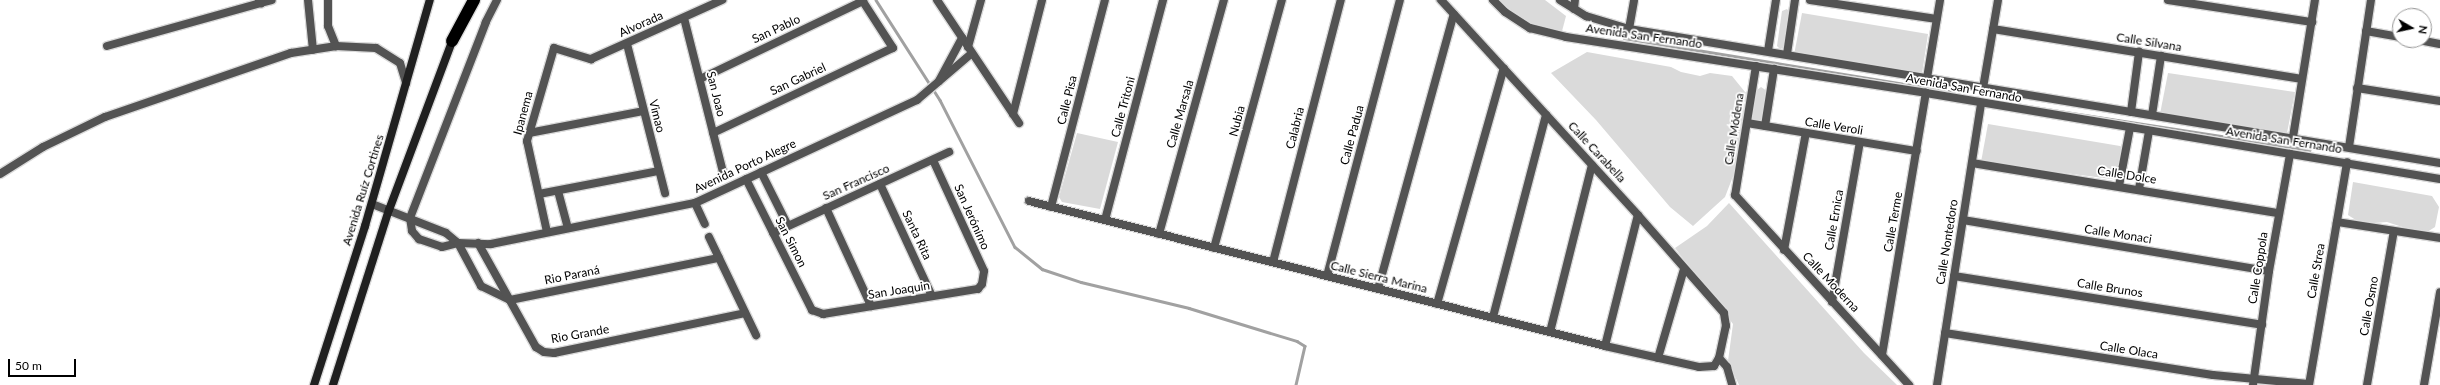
<!DOCTYPE html>
<meta charset="utf-8">
<style>
body{margin:0}
#map{position:relative;width:2440px;height:385px;overflow:hidden;background:#fff;font-family:Lato,sans-serif}
div>[style]{position:absolute}
[style*='--x']{left:calc(var(--x)*1px);top:calc(var(--y)*1px);width:calc(var(--w)*1px);rotate:calc(var(--a)*1deg)}
.green>*{inset:0;background:#dadada}
.stream>*{height:2.5px;margin:-1.25px;padding:0 1.25px;transform-origin:1.25px;border-radius:1.25px;background:#a1a1a1}
.roads{filter:drop-shadow(1px 0 #dbdbdb) drop-shadow(-1px 0 #dbdbdb) drop-shadow(0 1px #dbdbdb) drop-shadow(0 -1px #dbdbdb)}
.minor>*{height:8px;margin:-4px;padding:0 4px;transform-origin:4px;border-radius:4px;background:#535353}
.tertiary>*{height:8px;margin:-4px;padding:0 4px;transform-origin:4px;border-radius:4px;background:#535353}
.secondary>*{height:8px;margin:-4px;padding:0 4px;transform-origin:4px;border-radius:4px;background:#202020}
.motorway>*{height:12px;margin:-6px;padding:0 6px;transform-origin:6px;border-radius:6px;background:#000}
span{translate:-50% -50%;white-space:nowrap;text-align:center;line-height:1.15;-webkit-text-stroke:3.5px #fff;paint-order:stroke}
.street-label{font-size:12px;color:#000}
.north{position:absolute;left:2392px;top:8px;width:40px;height:40px;box-sizing:border-box;background:#fff;border:1px solid #999;border-radius:50%;rotate:99deg;font-size:11px;font-weight:700;line-height:16px;text-align:center;color:#000}
.north::after{content:'';display:block;margin:auto;width:14px;height:18px;background:#000;clip-path:polygon(50% 0,100% 100%,50% 72%,0 100%)}
.scale{position:absolute;left:8px;top:359px;width:68px;height:18px;box-sizing:border-box;border:2px solid #000;border-top:0;padding-left:5px;font-size:12px;line-height:14px;white-space:nowrap;color:#000;-webkit-text-stroke:3px #fff;paint-order:stroke}
</style>
<div id="map">
<div class="green">
<div style="clip-path:polygon(1498px 0,1545px 0,1566px 16px,1561px 35px,1545px 32px,1510px 13px)"></div>
<div style="clip-path:polygon(1787px 9px,1790px 13px,1784px 48px,1780px 49px,1777px 46px,1782px 11px)"></div>
<div style="clip-path:polygon(1802px 13px,1928px 34px,1922px 74px,1794px 55px)"></div>
<div style="clip-path:polygon(1587px 52px,1671px 67px,1681px 72px,1700px 76px,1710px 73px,1732px 76px,1745px 92px,1752px 95px,1744px 102px,1742px 153px,1725px 197px,1693px 226px,1670px 207px,1596px 120px,1551px 73px)"></div>
<div style="clip-path:polygon(2168px 73px,2295px 92px,2287px 133px,2160px 114px)"></div>
<div style="clip-path:polygon(1761px 87px,1767px 91px,1761px 124px,1752px 121px,1757px 90px)"></div>
<div style="clip-path:polygon(1988px 124px,2120px 146px,2125px 149px,2119px 180px,1981px 162px)"></div>
<div style="clip-path:polygon(1077px 133px,1118px 142px,1100px 209px,1062px 202px,1059px 197px)"></div>
<div style="clip-path:polygon(2353px 182px,2432px 196px,2439px 207px,2435px 227px,2424px 234px,2387px 222px,2362px 224px,2348px 215px)"></div>
<div style="clip-path:polygon(1729px 203px,1864px 353px,1897px 385px,1739px 385px,1728px 361px,1733px 324px,1675px 248px,1707px 226px)"></div>
</div>
<div class="stream">
<div style="--x:876;--y:0;--w:119;--a:57.4"></div>
<div style="--x:940;--y:100;--w:165;--a:63"></div>
<div style="--x:1015;--y:247;--w:35;--a:39"></div>
<div style="--x:1042;--y:269;--w:41;--a:18.4"></div>
<div style="--x:1081;--y:282;--w:111;--a:13.5"></div>
<div style="--x:1189;--y:308;--w:113;--a:17"></div>
<div style="--x:1297;--y:341;--w:9;--a:32"></div>
<div style="--x:1305;--y:346;--w:40;--a:103"></div>
<div style="--x:1624;--y:38;--w:332;--a:9.3"></div>
<div style="--x:2027;--y:106;--w:286;--a:8.8"></div>
</div>
<div class="roads">
<div class="minor">
<div style="--x:259;--y:0;--w:4;--a:56"></div>
<div style="--x:261;--y:3;--w:11;--a:-15"></div>
<div style="--x:308;--y:0;--w:50;--a:84.3"></div>
<div style="--x:328;--y:0;--w:26;--a:90"></div>
<div style="--x:328;--y:26;--w:22;--a:68"></div>
<div style="--x:497;--y:0;--w:25;--a:117"></div>
<div style="--x:486;--y:22;--w:210;--a:111.2"></div>
<div style="--x:410;--y:218;--w:13;--a:81"></div>
<div style="--x:412;--y:231;--w:11;--a:49"></div>
<div style="--x:419;--y:239;--w:24;--a:19"></div>
<div style="--x:442;--y:247;--w:16;--a:-14"></div>
<div style="--x:458;--y:243;--w:33;--a:2"></div>
<div style="--x:491;--y:244;--w:208;--a:-11.4"></div>
<div style="--x:695;--y:203;--w:245;--a:-24.9"></div>
<div style="--x:917;--y:100;--w:72;--a:-40.5"></div>
<div style="--x:937;--y:0;--w:148;--a:56.3"></div>
<div style="--x:1810;--y:0;--w:128;--a:8.5"></div>
<div style="--x:2168;--y:0;--w:146;--a:8.7"></div>
<div style="--x:1574;--y:9;--w:9;--a:-84"></div>
<div style="--x:684;--y:18;--w:163;--a:75.8"></div>
<div style="--x:1629;--y:29;--w:29;--a:-80"></div>
<div style="--x:1993;--y:29;--w:313;--a:9.2"></div>
<div style="--x:2366;--y:31;--w:35;--a:10"></div>
<div style="--x:2419;--y:40;--w:21;--a:11"></div>
<div style="--x:627;--y:44;--w:154;--a:75.7"></div>
<div style="--x:107;--y:46;--w:160;--a:-15.6"></div>
<div style="--x:968;--y:47;--w:49;--a:-74.5"></div>
<div style="--x:1768;--y:51;--w:52;--a:-81.1"></div>
<div style="--x:1787;--y:54;--w:55;--a:-81.6"></div>
<div style="--x:1756;--y:66;--w:131;--a:99.2"></div>
<div style="--x:1735;--y:195;--w:258;--a:47.5"></div>
<div style="--x:1927;--y:78;--w:79;--a:-80.5"></div>
<div style="--x:700;--y:79;--w:181;--a:-25.6"></div>
<div style="--x:939;--y:81;--w:49;--a:-61.9"></div>
<div style="--x:1983;--y:88;--w:89;--a:-80.3"></div>
<div style="--x:2357;--y:88;--w:84;--a:8.9"></div>
<div style="--x:2131;--y:112;--w:61;--a:-82.4"></div>
<div style="--x:1013;--y:114;--w:118;--a:-75.7"></div>
<div style="--x:2152;--y:115;--w:60;--a:-81.3"></div>
<div style="--x:1747;--y:123;--w:172;--a:9.4"></div>
<div style="--x:1765;--y:126;--w:58;--a:-81"></div>
<div style="--x:529;--y:133;--w:116;--a:-10.9"></div>
<div style="--x:713;--y:133;--w:199;--a:-25.3"></div>
<div style="--x:893;--y:48;--w:57;--a:-122.9"></div>
<div style="--x:2293;--y:137;--w:139;--a:-80.9"></div>
<div style="--x:2349;--y:147;--w:149;--a:-81.5"></div>
<div style="--x:1972;--y:163;--w:311;--a:9.3"></div>
<div style="--x:761;--y:172;--w:60;--a:63.4"></div>
<div style="--x:0;--y:174;--w:51;--a:-32.1"></div>
<div style="--x:43;--y:147;--w:69;--a:-25.8"></div>
<div style="--x:105;--y:117;--w:197;--a:-19"></div>
<div style="--x:291;--y:53;--w:46;--a:-8.8"></div>
<div style="--x:336;--y:46;--w:40;--a:2.9"></div>
<div style="--x:376;--y:48;--w:28;--a:32"></div>
<div style="--x:400;--y:63;--w:21;--a:73"></div>
<div style="--x:746;--y:179;--w:147;--a:63.3"></div>
<div style="--x:812;--y:310;--w:12;--a:20"></div>
<div style="--x:823;--y:314;--w:157;--a:-9.2"></div>
<div style="--x:978;--y:289;--w:6;--a:-51"></div>
<div style="--x:982;--y:284;--w:13;--a:-81"></div>
<div style="--x:984;--y:271;--w:122;--a:-114.7"></div>
<div style="--x:880;--y:184;--w:123;--a:65.1"></div>
<div style="--x:2119;--y:186;--w:59;--a:-79.3"></div>
<div style="--x:2139;--y:189;--w:59;--a:-80.2"></div>
<div style="--x:558;--y:191;--w:38;--a:75"></div>
<div style="--x:539;--y:194;--w:121;--a:-10.9"></div>
<div style="--x:1029;--y:201;--w:594;--a:14.13"></div>
<div style="--x:1605;--y:346;--w:96;--a:12.6"></div>
<div style="--x:1699;--y:367;--w:15;--a:-4"></div>
<div style="--x:1714;--y:366;--w:9;--a:-58"></div>
<div style="--x:1719;--y:358;--w:33;--a:-78"></div>
<div style="--x:1726;--y:326;--w:13;--a:-99"></div>
<div style="--x:1724;--y:313;--w:130;--a:-131.3"></div>
<div style="--x:1638;--y:215;--w:292;--a:-132.5"></div>
<div style="--x:695;--y:203;--w:23;--a:65"></div>
<div style="--x:372;--y:204;--w:79;--a:21.4"></div>
<div style="--x:446;--y:233;--w:16;--a:40"></div>
<div style="--x:458;--y:243;--w:49;--a:61.9"></div>
<div style="--x:481;--y:286;--w:32;--a:26"></div>
<div style="--x:510;--y:300;--w:213;--a:-11.4"></div>
<div style="--x:1051;--y:207;--w:214;--a:-75.4"></div>
<div style="--x:826;--y:208;--w:108;--a:65.3"></div>
<div style="--x:1105;--y:220;--w:228;--a:-75.2"></div>
<div style="--x:1963;--y:220;--w:310;--a:9.5"></div>
<div style="--x:2337;--y:222;--w:104;--a:8.8"></div>
<div style="--x:547;--y:232;--w:93;--a:-102.4"></div>
<div style="--x:527;--y:141;--w:97;--a:-73.8"></div>
<div style="--x:554;--y:48;--w:39;--a:17"></div>
<div style="--x:591;--y:59;--w:144;--a:-24.2"></div>
<div style="--x:773;--y:233;--w:194;--a:-24.7"></div>
<div style="--x:1159;--y:234;--w:243;--a:-74.5"></div>
<div style="--x:709;--y:237;--w:109;--a:64.4"></div>
<div style="--x:478;--y:243;--w:119;--a:60.9"></div>
<div style="--x:536;--y:347;--w:9;--a:32"></div>
<div style="--x:544;--y:352;--w:10;--a:6"></div>
<div style="--x:554;--y:353;--w:195;--a:-11.8"></div>
<div style="--x:1214;--y:248;--w:257;--a:-74.7"></div>
<div style="--x:1784;--y:250;--w:119;--a:-79.4"></div>
<div style="--x:1273;--y:262;--w:271;--a:-75.5"></div>
<div style="--x:1327;--y:276;--w:285;--a:-75.2"></div>
<div style="--x:1954;--y:276;--w:312;--a:9"></div>
<div style="--x:1378;--y:289;--w:285;--a:-74.6"></div>
<div style="--x:1832;--y:302;--w:162;--a:-80.1"></div>
<div style="--x:1437;--y:304;--w:245;--a:-74.2"></div>
<div style="--x:1493;--y:317;--w:209;--a:-75.3"></div>
<div style="--x:1550;--y:332;--w:172;--a:-75.9"></div>
<div style="--x:1945;--y:333;--w:271;--a:8.9"></div>
<div style="--x:2213;--y:375;--w:96;--a:5.4"></div>
<div style="--x:1605;--y:346;--w:135;--a:-75.9"></div>
<div style="--x:1882;--y:355;--w:266;--a:-80.5"></div>
<div style="--x:1658;--y:358;--w:93;--a:-73.7"></div>
<div style="--x:1719;--y:358;--w:12;--a:48"></div>
<div style="--x:1727;--y:367;--w:19;--a:74"></div>
<div style="--x:1937;--y:385;--w:285;--a:-81.1"></div>
<div style="--x:2253;--y:385;--w:115;--a:-82"></div>
<div style="--x:2269;--y:271;--w:119;--a:-79.8"></div>
<div style="--x:2309;--y:385;--w:226;--a:-80.3"></div>
<div style="--x:2367;--y:385;--w:156;--a:-80.1"></div>
<div style="--x:2424;--y:385;--w:94;--a:-80.2"></div>
</div>
<div class="tertiary">
<div style="--x:1493;--y:0;--w:17;--a:45"></div>
<div style="--x:1505;--y:12;--w:30;--a:33"></div>
<div style="--x:1530;--y:28;--w:37;--a:14"></div>
<div style="--x:1566;--y:37;--w:364;--a:8.8"></div>
<div style="--x:1926;--y:93;--w:521;--a:9.5"></div>
<div style="--x:1560;--y:0;--w:31;--a:32"></div>
<div style="--x:1586;--y:16;--w:45;--a:16.8"></div>
<div style="--x:1629;--y:29;--w:822;--a:9.38"></div>
</div>
<div class="secondary">
<div style="--x:314;--y:385;--w:167;--a:-72.2"></div>
<div style="--x:365;--y:226;--w:235;--a:-74"></div>
<div style="--x:333;--y:385;--w:184;--a:-72.3"></div>
<div style="--x:389;--y:210;--w:186;--a:-69.5"></div>
</div>
<div class="motorway">
<div style="--x:452;--y:41;--w:47;--a:-61.8"></div>
</div>
</div>
<div class="street-label">
<span style="left:641px;top:24px;rotate:-24deg">Alvorada</span>
<span style="left:776px;top:29px;rotate:-25deg">San Pablo</span>
<span style="left:1644px;top:36px;rotate:8deg">Avenida San Fernando</span>
<span style="left:2149px;top:42px;rotate:9deg">Calle Silvana</span>
<span style="left:798px;top:79px;rotate:-25deg">San Gabriel</span>
<span style="left:1964px;top:88px;rotate:10deg">Avenida San Fernando</span>
<span style="left:716px;top:94px;rotate:76deg">San Joao</span>
<span style="left:1067px;top:100px;rotate:-76deg">Calle Pisa</span>
<span style="left:1123px;top:107px;rotate:-75deg">Calle Tritoni</span>
<span style="left:523px;top:113px;rotate:-75deg">Ipanema</span>
<span style="left:1180px;top:114px;rotate:-74deg">Calle Marsala</span>
<span style="left:657px;top:116px;rotate:76deg">Vimao</span>
<span style="left:1237px;top:121px;rotate:-75deg">Nubia</span>
<span style="left:1834px;top:126px;rotate:9deg">Calle Veroli</span>
<span style="left:1295px;top:128px;rotate:-76deg">Calabria</span>
<span style="left:1734px;top:129px;rotate:-81deg">Calle Módena</span>
<span style="left:1352px;top:135px;rotate:-75deg">Calle Padua</span>
<span style="left:2284px;top:140px;rotate:9deg">Avenida San Fernando</span>
<span style="left:1597px;top:152px;rotate:47deg">Calle Carabella</span>
<span style="left:745px;top:166px;rotate:-25deg">Avenida Porto Alegre</span>
<span style="left:2127px;top:175px;rotate:9deg">Calle Dolce</span>
<span style="left:856px;top:182px;rotate:-24deg">San Francisco</span>
<span style="left:363px;top:190px;rotate:-73deg">Avenida Ruíz Cortines</span>
<span style="left:972px;top:217px;rotate:66deg">San Jerónimo</span>
<span style="left:1834px;top:220px;rotate:-80deg">Calle Ernica</span>
<span style="left:1893px;top:222px;rotate:-80deg">Calle Terme</span>
<span style="left:2118px;top:234px;rotate:9deg">Calle Monaci</span>
<span style="left:917px;top:235px;rotate:65deg">Santa Rita</span>
<span style="left:791px;top:242px;rotate:63deg">San Simon</span>
<span style="left:1947px;top:242px;rotate:-81deg">Calle Nontedoro</span>
<span style="left:2258px;top:268px;rotate:-81deg">Calle Coppola</span>
<span style="left:2316px;top:271px;rotate:-80deg">Calle Strea</span>
<span style="left:572px;top:275px;rotate:-11deg">Rio Paraná</span>
<span style="left:1379px;top:277px;rotate:14deg">Calle Sierra Marina</span>
<span style="left:1831px;top:282px;rotate:47deg">Calle Moderna</span>
<span style="left:2110px;top:288px;rotate:9deg">Calle Brunos</span>
<span style="left:899px;top:290px;rotate:-9deg">San Joaquin</span>
<span style="left:2369px;top:306px;rotate:-80deg">Calle Osmo</span>
<span style="left:580px;top:334px;rotate:-10deg">Rio Grande</span>
<span style="left:2129px;top:350px;rotate:9deg">Calle Olaca</span>
</div>
<div class="north">N</div>
<div class="scale">50 m</div>
</div>
